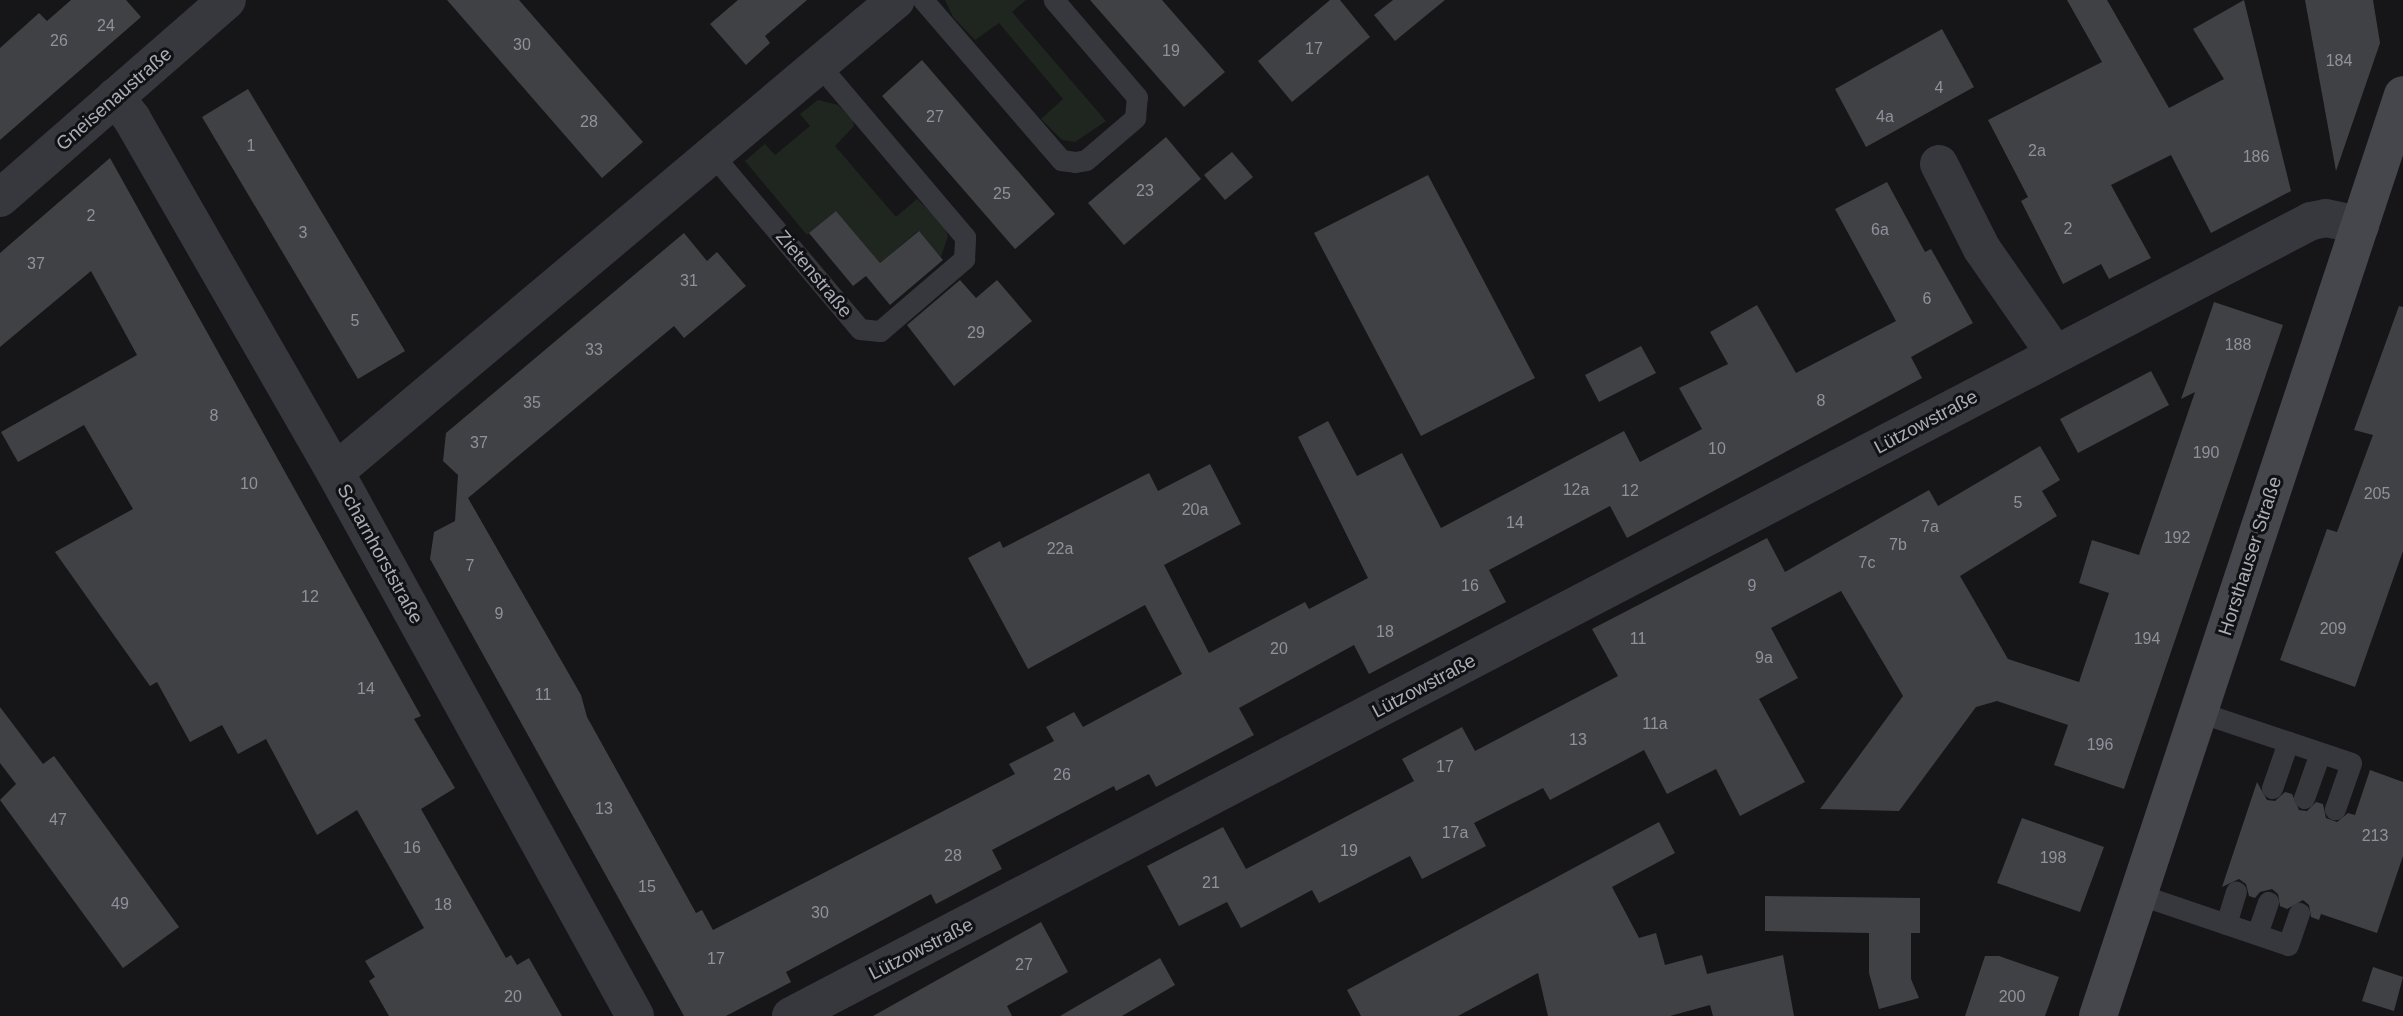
<!DOCTYPE html>
<meta charset="utf-8">
<style>
body{margin:0}
#map{position:relative;width:2403px;height:1016px;overflow:hidden;background:#161618;font-family:Helvetica,sans-serif}
div>[style]{position:absolute}
[style*='--x']{left:calc(var(--x)*1px);top:calc(var(--y)*1px);width:calc(var(--w)*1px);rotate:calc(var(--a)*1deg)}
.green>*{inset:0;background:#1e261f}
.building>*{inset:0;background:#404145}
.lane>*{height:21px;margin:-10.5px;padding:0 10.5px;transform-origin:10.5px;border-radius:10.5px;background:#37383d}
.street>*{height:38px;margin:-19px;padding:0 19px;transform-origin:19px;border-radius:19px;background:#37383d}
.secondary>*{height:38px;margin:-19px;padding:0 19px;transform-origin:19px;border-radius:19px;background:#45474d}
span{translate:-50% -50%;white-space:nowrap;text-align:center;line-height:1.15;-webkit-text-stroke:6px #111113;paint-order:stroke}
.number-label{font-size:16px;color:#8e929b}
.number-label span{-webkit-text-stroke-width:0}
.street-label{font-size:19px;color:#a8adb8}
</style>
<div id="map">
<div class="green">
<div style="clip-path:polygon(945px 0,1026px 0,1012px 12px,1106px 121px,1075px 142px,1062px 140px,1041px 119px,1063px 99px,999px 23px,975px 40px,953px 17px)"></div>
<div style="clip-path:polygon(818px 100px,838px 105px,853px 120px,854px 126px,835px 146px,896px 217px,917px 199px,943px 224px,948px 236px,941px 257px,918px 231px,880px 263px,836px 211px,807px 235px,745px 161px,765px 144px,775px 155px,810px 126px,800px 114px)"></div>
</div>
<div class="building">
<div style="clip-path:polygon(71px 0,126px 0,141px 17px,0 140px,0 48px,39px 13px,47px 21px)"></div>
<div style="clip-path:polygon(447px 0,519px 0,643px 142px,602px 178px)"></div>
<div style="clip-path:polygon(738px 0,807px 0,765px 36px,770px 43px,746px 65px,710px 24px)"></div>
<div style="clip-path:polygon(1090px 0,1162px 0,1225px 72px,1184px 107px)"></div>
<div style="clip-path:polygon(1330px 0,1340px 0,1370px 37px,1292px 102px,1258px 61px)"></div>
<div style="clip-path:polygon(1393px 0,1445px 0,1395px 41px,1374px 15px)"></div>
<div style="clip-path:polygon(2067px 0,2107px 0,2169px 108px,2224px 79px,2193px 29px,2244px 0,2291px 191px,2211px 233px,2171px 155px,2111px 185px,2151px 258px,2109px 279px,2101px 264px,2063px 284px,2021px 201px,2028px 197px,1988px 120px,2102px 62px)"></div>
<div style="clip-path:polygon(2305px 0,2373px 0,2380px 43px,2336px 171px)"></div>
<div style="clip-path:polygon(1942px 29px,1974px 87px,1866px 147px,1835px 89px)"></div>
<div style="clip-path:polygon(922px 60px,1055px 214px,1015px 249px,882px 96px)"></div>
<div style="clip-path:polygon(248px 89px,405px 351px,358px 379px,202px 117px)"></div>
<div style="clip-path:polygon(1166px 137px,1201px 179px,1124px 245px,1088px 203px)"></div>
<div style="clip-path:polygon(1232px 152px,1253px 177px,1225px 200px,1204px 175px)"></div>
<div style="clip-path:polygon(110px 158px,421px 716px,414px 719px,455px 788px,421px 809px,506px 958px,511px 955px,517px 965px,529px 958px,562px 1016px,389px 1016px,369px 981px,375px 977px,365px 961px,424px 928px,357px 810px,317px 835px,266px 739px,238px 754px,222px 725px,190px 742px,157px 682px,150px 686px,55px 552px,133px 509px,84px 425px,18px 462px,1px 432px,137px 355px,91px 271px,0 347px,0 253px)"></div>
<div style="clip-path:polygon(1428px 175px,1535px 378px,1421px 436px,1314px 233px)"></div>
<div style="clip-path:polygon(1887px 182px,1925px 252px,1931px 249px,1973px 323px,1911px 357px,1922px 378px,1627px 538px,1610px 506px,1489px 570px,1506px 602px,1369px 674px,1354px 645px,1239px 708px,1254px 735px,1156px 787px,1149px 774px,1116px 791px,1114px 786px,992px 850px,1002px 869px,936px 904px,931px 894px,786px 972px,791px 982px,726px 1016px,684px 1016px,430px 559px,434px 532px,455px 521px,458px 475px,443px 461px,446px 433px,684px 233px,707px 261px,717px 252px,746px 286px,684px 338px,674px 326px,468px 498px,581px 695px,587px 717px,696px 913px,702px 910px,713px 930px,1015px 774px,1009px 764px,1054px 741px,1046px 727px,1074px 712px,1083px 727px,1182px 674px,1145px 605px,1028px 669px,968px 558px,1000px 541px,1003px 548px,1149px 473px,1158px 491px,1210px 464px,1241px 524px,1164px 565px,1209px 653px,1305px 602px,1309px 609px,1368px 578px,1298px 437px,1328px 421px,1357px 476px,1402px 453px,1441px 528px,1624px 431px,1640px 462px,1702px 429px,1679px 388px,1728px 364px,1710px 332px,1757px 305px,1796px 373px,1896px 321px,1835px 209px)"></div>
<div style="clip-path:polygon(836px 211px,880px 263px,919px 231px,943px 260px,890px 305px,866px 276px,853px 286px,809px 233px)"></div>
<div style="clip-path:polygon(960px 280px,976px 298px,997px 280px,1032px 321px,954px 386px,907px 325px)"></div>
<div style="clip-path:polygon(2214px 302px,2283px 325px,2124px 789px,2054px 765px,2068px 725px,1997px 701px,1976px 707px,1899px 811px,1820px 809px,1903px 696px,1841px 591px,1771px 628px,1798px 678px,1759px 699px,1805px 782px,1740px 816px,1716px 769px,1667px 794px,1644px 750px,1550px 800px,1543px 788px,1474px 823px,1486px 846px,1422px 879px,1410px 856px,1319px 903px,1312px 890px,1241px 928px,1227px 902px,1179px 926px,1147px 866px,1223px 827px,1246px 869px,1414px 781px,1402px 759px,1462px 727px,1475px 751px,1618px 676px,1592px 629px,1767px 538px,1785px 572px,1929px 490px,1938px 506px,2040px 446px,2060px 480px,2042px 491px,2057px 516px,1960px 576px,2008px 659px,2079px 682px,2109px 593px,2079px 583px,2092px 540px,2139px 555px,2195px 392px,2181px 399px)"></div>
<div style="clip-path:polygon(2399px 306px,2403px 307px,2403px 551px,2355px 687px,2280px 660px,2327px 529px,2337px 532px,2373px 435px,2354px 430px)"></div>
<div style="clip-path:polygon(1641px 346px,1656px 373px,1599px 402px,1585px 375px)"></div>
<div style="clip-path:polygon(2151px 371px,2169px 405px,2078px 453px,2060px 419px)"></div>
<div style="clip-path:polygon(0 707px,43px 764px,54px 756px,179px 927px,123px 968px,0 800px,16px 784px,0 763px)"></div>
<div style="clip-path:polygon(2370px 770px,2403px 782px,2403px 856px,2377px 933px,2321px 914px,2319px 920px,2311px 917px,2309px 905px,2303px 900px,2287px 909px,2280px 906px,2278px 894px,2272px 889px,2260px 892px,2255px 898px,2249px 896px,2246px 884px,2239px 879px,2222px 887px,2257px 782px,2267px 800px,2275px 801px,2285px 792px,2292px 794px,2299px 810px,2307px 811px,2316px 802px,2323px 804px,2326px 818px,2337px 822px,2348px 813px,2355px 815px)"></div>
<div style="clip-path:polygon(2022px 818px,2104px 847px,2080px 912px,1997px 883px)"></div>
<div style="clip-path:polygon(1659px 822px,1675px 853px,1612px 887px,1639px 938px,1656px 933px,1665px 965px,1702px 955px,1707px 974px,1783px 955px,1794px 1016px,1713px 1016px,1710px 1005px,1670px 1016px,1548px 1016px,1538px 973px,1458px 1016px,1361px 1016px,1347px 990px)"></div>
<div style="clip-path:polygon(1765px 896px,1920px 898px,1920px 933px,1911px 933px,1911px 979px,1919px 998px,1879px 1009px,1869px 973px,1869px 933px,1765px 931px)"></div>
<div style="clip-path:polygon(1041px 922px,1068px 972px,1007px 1006px,1012px 1016px,873px 1016px)"></div>
<div style="clip-path:polygon(1985px 956px,1999px 956px,2059px 977px,2045px 1016px,1965px 1016px)"></div>
<div style="clip-path:polygon(1160px 958px,1175px 985px,1122px 1016px,1060px 1016px)"></div>
<div style="clip-path:polygon(2373px 967px,2403px 977px,2394px 1011px,2362px 1001px)"></div>
</div>
<div class="lane">
<div style="--x:923;--y:0;--w:211;--a:49.2"></div>
<div style="--x:1061;--y:160;--w:14;--a:8"></div>
<div style="--x:1075;--y:162;--w:11;--a:-10"></div>
<div style="--x:1086;--y:160;--w:65;--a:-40.6"></div>
<div style="--x:1135;--y:118;--w:21;--a:-85"></div>
<div style="--x:1137;--y:97;--w:128;--a:-130.6"></div>
<div style="--x:712;--y:154;--w:229;--a:49.8"></div>
<div style="--x:860;--y:329;--w:20;--a:6"></div>
<div style="--x:880;--y:331;--w:111;--a:-40.6"></div>
<div style="--x:964;--y:259;--w:22;--a:-87"></div>
<div style="--x:965;--y:237;--w:226;--a:-130.3"></div>
<div style="--x:2199;--y:712;--w:160;--a:18.5"></div>
<div style="--x:2351;--y:763;--w:49;--a:109.2"></div>
<div style="--x:2272;--y:788;--w:49;--a:-70.8"></div>
<div style="--x:2304;--y:798;--w:48;--a:-70.4"></div>
<div style="--x:2138;--y:894;--w:158;--a:18.8"></div>
<div style="--x:2288;--y:945;--w:34;--a:-71"></div>
<div style="--x:2226;--y:924;--w:34;--a:-73"></div>
<div style="--x:2257;--y:934;--w:34;--a:-71"></div>
</div>
<div class="street">
<div style="--x:115;--y:97;--w:28;--a:52"></div>
<div style="--x:132;--y:119;--w:407;--a:60.1"></div>
<div style="--x:335;--y:472;--w:621;--a:61.12"></div>
<div style="--x:1939;--y:164;--w:95;--a:63.2"></div>
<div style="--x:1982;--y:249;--w:128;--a:55.2"></div>
<div style="--x:0;--y:198;--w:301;--a:-41.1"></div>
<div style="--x:335;--y:472;--w:733;--a:-40.08"></div>
<div style="--x:791;--y:1016;--w:1715;--a:-27.61"></div>
<div style="--x:2311;--y:221;--w:15;--a:-11"></div>
<div style="--x:2326;--y:218;--w:35;--a:12"></div>
</div>
<div class="secondary">
<div style="--x:2098;--y:1016;--w:970;--a:-71.68"></div>
</div>
<div class="number-label">
<span style="left:106px;top:26px">24</span>
<span style="left:59px;top:41px">26</span>
<span style="left:522px;top:45px">30</span>
<span style="left:1314px;top:49px">17</span>
<span style="left:1171px;top:51px">19</span>
<span style="left:2339px;top:61px">184</span>
<span style="left:1939px;top:88px">4</span>
<span style="left:935px;top:117px">27</span>
<span style="left:1885px;top:117px">4a</span>
<span style="left:589px;top:122px">28</span>
<span style="left:251px;top:146px">1</span>
<span style="left:2037px;top:151px">2a</span>
<span style="left:2256px;top:157px">186</span>
<span style="left:1145px;top:191px">23</span>
<span style="left:1002px;top:194px">25</span>
<span style="left:91px;top:216px">2</span>
<span style="left:2068px;top:229px">2</span>
<span style="left:1880px;top:230px">6a</span>
<span style="left:303px;top:233px">3</span>
<span style="left:36px;top:264px">37</span>
<span style="left:689px;top:281px">31</span>
<span style="left:1927px;top:299px">6</span>
<span style="left:355px;top:321px">5</span>
<span style="left:976px;top:333px">29</span>
<span style="left:2238px;top:345px">188</span>
<span style="left:594px;top:350px">33</span>
<span style="left:1821px;top:401px">8</span>
<span style="left:532px;top:403px">35</span>
<span style="left:214px;top:416px">8</span>
<span style="left:479px;top:443px">37</span>
<span style="left:1717px;top:449px">10</span>
<span style="left:2206px;top:453px">190</span>
<span style="left:249px;top:484px">10</span>
<span style="left:1576px;top:490px">12a</span>
<span style="left:1630px;top:491px">12</span>
<span style="left:2377px;top:494px">205</span>
<span style="left:2018px;top:503px">5</span>
<span style="left:1195px;top:510px">20a</span>
<span style="left:1515px;top:523px">14</span>
<span style="left:1930px;top:527px">7a</span>
<span style="left:2177px;top:538px">192</span>
<span style="left:1898px;top:545px">7b</span>
<span style="left:1060px;top:549px">22a</span>
<span style="left:1867px;top:563px">7c</span>
<span style="left:470px;top:566px">7</span>
<span style="left:1470px;top:586px">16</span>
<span style="left:1752px;top:586px">9</span>
<span style="left:310px;top:597px">12</span>
<span style="left:499px;top:614px">9</span>
<span style="left:2333px;top:629px">209</span>
<span style="left:1385px;top:632px">18</span>
<span style="left:1638px;top:639px">11</span>
<span style="left:2147px;top:639px">194</span>
<span style="left:1279px;top:649px">20</span>
<span style="left:1764px;top:658px">9a</span>
<span style="left:366px;top:689px">14</span>
<span style="left:543px;top:695px">11</span>
<span style="left:1655px;top:724px">11a</span>
<span style="left:1578px;top:740px">13</span>
<span style="left:2100px;top:745px">196</span>
<span style="left:1445px;top:767px">17</span>
<span style="left:1062px;top:775px">26</span>
<span style="left:604px;top:809px">13</span>
<span style="left:58px;top:820px">47</span>
<span style="left:1455px;top:833px">17a</span>
<span style="left:2375px;top:836px">213</span>
<span style="left:412px;top:848px">16</span>
<span style="left:1349px;top:851px">19</span>
<span style="left:953px;top:856px">28</span>
<span style="left:2053px;top:858px">198</span>
<span style="left:1211px;top:883px">21</span>
<span style="left:647px;top:887px">15</span>
<span style="left:120px;top:904px">49</span>
<span style="left:443px;top:905px">18</span>
<span style="left:820px;top:913px">30</span>
<span style="left:716px;top:959px">17</span>
<span style="left:1024px;top:965px">27</span>
<span style="left:513px;top:997px">20</span>
<span style="left:2012px;top:997px">200</span>
</div>
<div class="street-label">
<span style="left:114px;top:99px;rotate:-41deg">Gneisenaustraße</span>
<span style="left:814px;top:274px;rotate:50deg">Zietenstraße</span>
<span style="left:1926px;top:422px;rotate:-28deg">Lützowstraße</span>
<span style="left:380px;top:554px;rotate:61deg">Scharnhorststraße</span>
<span style="left:2250px;top:556px;rotate:-72deg">Horsthauser Straße</span>
<span style="left:1424px;top:686px;rotate:-28deg">Lützowstraße</span>
<span style="left:921px;top:949px;rotate:-27deg">Lützowstraße</span>
</div>
</div>
